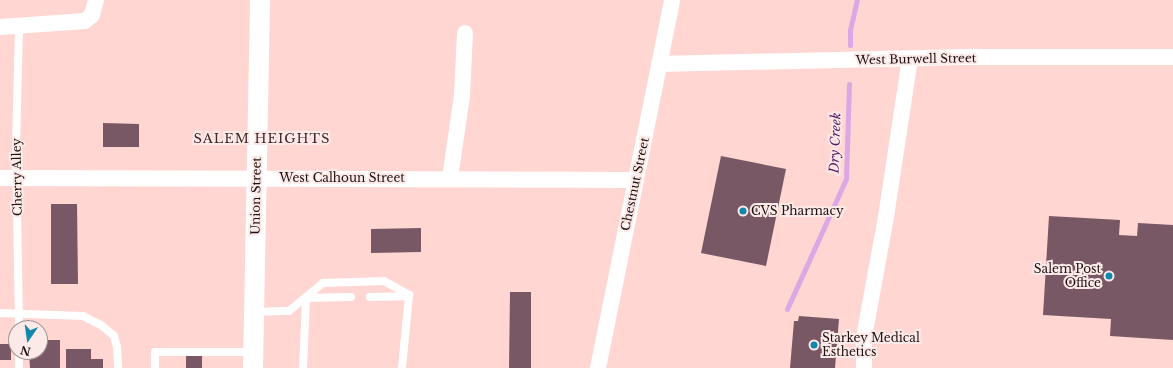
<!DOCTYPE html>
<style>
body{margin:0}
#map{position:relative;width:1173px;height:368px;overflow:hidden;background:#ffd6d1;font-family:"Libre Baskerville",serif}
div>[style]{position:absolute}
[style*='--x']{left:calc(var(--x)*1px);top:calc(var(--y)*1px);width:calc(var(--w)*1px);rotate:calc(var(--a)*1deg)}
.stream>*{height:5px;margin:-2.5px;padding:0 2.5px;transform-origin:2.5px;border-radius:2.5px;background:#dca7e5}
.building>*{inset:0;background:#795865}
.service>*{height:8px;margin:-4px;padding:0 4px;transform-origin:4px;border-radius:4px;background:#fff}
.minor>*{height:16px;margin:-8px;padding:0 8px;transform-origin:8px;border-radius:8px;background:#fff}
.tertiary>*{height:20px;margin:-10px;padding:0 10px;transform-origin:10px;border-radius:10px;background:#fff}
.dots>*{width:11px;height:11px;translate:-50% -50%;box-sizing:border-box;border:2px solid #fbeae8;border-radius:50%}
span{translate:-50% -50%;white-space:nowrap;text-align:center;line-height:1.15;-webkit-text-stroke:4px #fbeae8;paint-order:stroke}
.street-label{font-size:12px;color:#201211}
.poi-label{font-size:12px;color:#201211}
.left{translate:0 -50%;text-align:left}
.right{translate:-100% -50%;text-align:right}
.neighbourhood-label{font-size:13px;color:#452624;letter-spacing:1px}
.water-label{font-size:13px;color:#591963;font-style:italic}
.north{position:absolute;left:8px;top:320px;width:40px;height:40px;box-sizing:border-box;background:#fbeae8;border:1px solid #a39492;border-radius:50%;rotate:193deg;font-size:11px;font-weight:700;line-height:16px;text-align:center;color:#201211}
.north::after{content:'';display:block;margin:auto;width:14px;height:18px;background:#1087ab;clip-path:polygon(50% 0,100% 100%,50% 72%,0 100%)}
</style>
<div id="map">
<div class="stream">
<div style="--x:850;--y:45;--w:15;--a:-90"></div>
<div style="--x:850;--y:30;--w:31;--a:-77"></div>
<div style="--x:787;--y:309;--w:143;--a:-65.6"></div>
<div style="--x:846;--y:179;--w:95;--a:-88.2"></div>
</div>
<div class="building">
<div style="clip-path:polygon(103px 123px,139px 124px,139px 147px,103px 147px)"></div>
<div style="clip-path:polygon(721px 156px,786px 169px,766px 266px,701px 253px)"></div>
<div style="clip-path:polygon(51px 204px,77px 204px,78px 284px,51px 284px)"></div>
<div style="clip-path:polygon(1049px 216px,1120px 220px,1119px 235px,1137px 236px,1138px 223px,1173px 225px,1173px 340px,1110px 336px,1111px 319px,1043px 315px)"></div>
<div style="clip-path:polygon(421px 228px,421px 252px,371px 253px,371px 229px)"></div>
<div style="clip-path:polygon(510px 292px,531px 292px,531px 368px,509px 368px)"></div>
<div style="clip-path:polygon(799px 316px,839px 319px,835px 368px,790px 368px,794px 321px,798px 321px)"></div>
<div style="clip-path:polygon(40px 340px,60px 340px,60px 368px,30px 368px,29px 352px,40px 352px)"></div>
<div style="clip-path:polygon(0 344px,11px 344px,11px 360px,0 360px)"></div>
<div style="clip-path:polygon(66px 349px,91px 349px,91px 359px,103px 359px,103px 368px,66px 368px)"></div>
<div style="clip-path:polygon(186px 354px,202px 354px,202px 368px,186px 368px)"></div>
</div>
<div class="service">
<div style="--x:19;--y:26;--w:126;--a:91.4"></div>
<div style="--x:16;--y:152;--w:176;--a:89"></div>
<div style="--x:370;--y:297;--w:39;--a:-1"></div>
<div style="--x:306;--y:298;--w:45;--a:-1.3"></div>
<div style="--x:254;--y:312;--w:35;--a:-2"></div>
<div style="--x:289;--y:311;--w:44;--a:-39.5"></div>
<div style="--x:323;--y:283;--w:61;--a:-1.9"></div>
<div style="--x:384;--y:281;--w:29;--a:29"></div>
<div style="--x:409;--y:295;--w:73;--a:95.5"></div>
<div style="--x:0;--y:313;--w:83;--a:2.1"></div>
<div style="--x:83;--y:316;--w:20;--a:27"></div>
<div style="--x:101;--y:325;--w:17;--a:40"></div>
<div style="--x:114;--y:336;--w:11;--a:75"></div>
<div style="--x:117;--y:347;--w:21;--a:87"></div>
<div style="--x:19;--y:368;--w:16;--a:-90"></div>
<div style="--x:155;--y:368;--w:16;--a:-90"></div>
<div style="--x:155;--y:352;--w:98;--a:0"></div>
<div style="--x:303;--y:368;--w:70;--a:-87.5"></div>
</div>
<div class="minor">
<div style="--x:0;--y:27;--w:85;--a:-4"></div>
<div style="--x:85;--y:21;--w:9;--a:-41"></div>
<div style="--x:92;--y:15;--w:16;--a:-75"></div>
<div style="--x:659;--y:64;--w:317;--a:-1.3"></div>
<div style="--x:976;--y:57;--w:197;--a:0"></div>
<div style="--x:0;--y:178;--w:636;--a:0.18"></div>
<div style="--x:450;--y:178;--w:83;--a:-81.7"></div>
<div style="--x:462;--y:96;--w:63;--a:-87.3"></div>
<div style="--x:598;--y:368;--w:375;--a:-78.6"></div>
<div style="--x:864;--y:368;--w:31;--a:-90"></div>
<div style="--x:864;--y:337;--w:122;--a:-79.6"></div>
<div style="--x:886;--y:217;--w:160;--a:-81.4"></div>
</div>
<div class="tertiary">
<div style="--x:253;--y:368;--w:368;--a:-88.9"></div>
</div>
<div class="dots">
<div style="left:743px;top:211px;background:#1087ab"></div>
<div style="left:1109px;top:276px;background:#1087ab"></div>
<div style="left:814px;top:345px;background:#1087ab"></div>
</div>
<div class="street-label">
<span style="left:916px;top:59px;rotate:-1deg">West Burwell Street</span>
<span style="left:17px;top:177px;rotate:-91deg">Cherry Alley</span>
<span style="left:342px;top:178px">West Calhoun Street</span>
<span style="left:635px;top:184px;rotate:-78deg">Chestnut Street</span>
<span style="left:256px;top:196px;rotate:-89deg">Union Street</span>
</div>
<div class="poi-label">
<span class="left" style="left:751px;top:211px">CVS Pharmacy</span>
<span class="right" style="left:1101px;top:276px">Salem Post<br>Office</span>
<span class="left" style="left:822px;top:345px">Starkey Medical<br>Esthetics</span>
</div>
<div class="neighbourhood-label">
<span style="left:262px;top:139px">SALEM HEIGHTS</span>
</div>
<div class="water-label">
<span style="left:836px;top:143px;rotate:-88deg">Dry Creek</span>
</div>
<div class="north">N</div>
</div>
